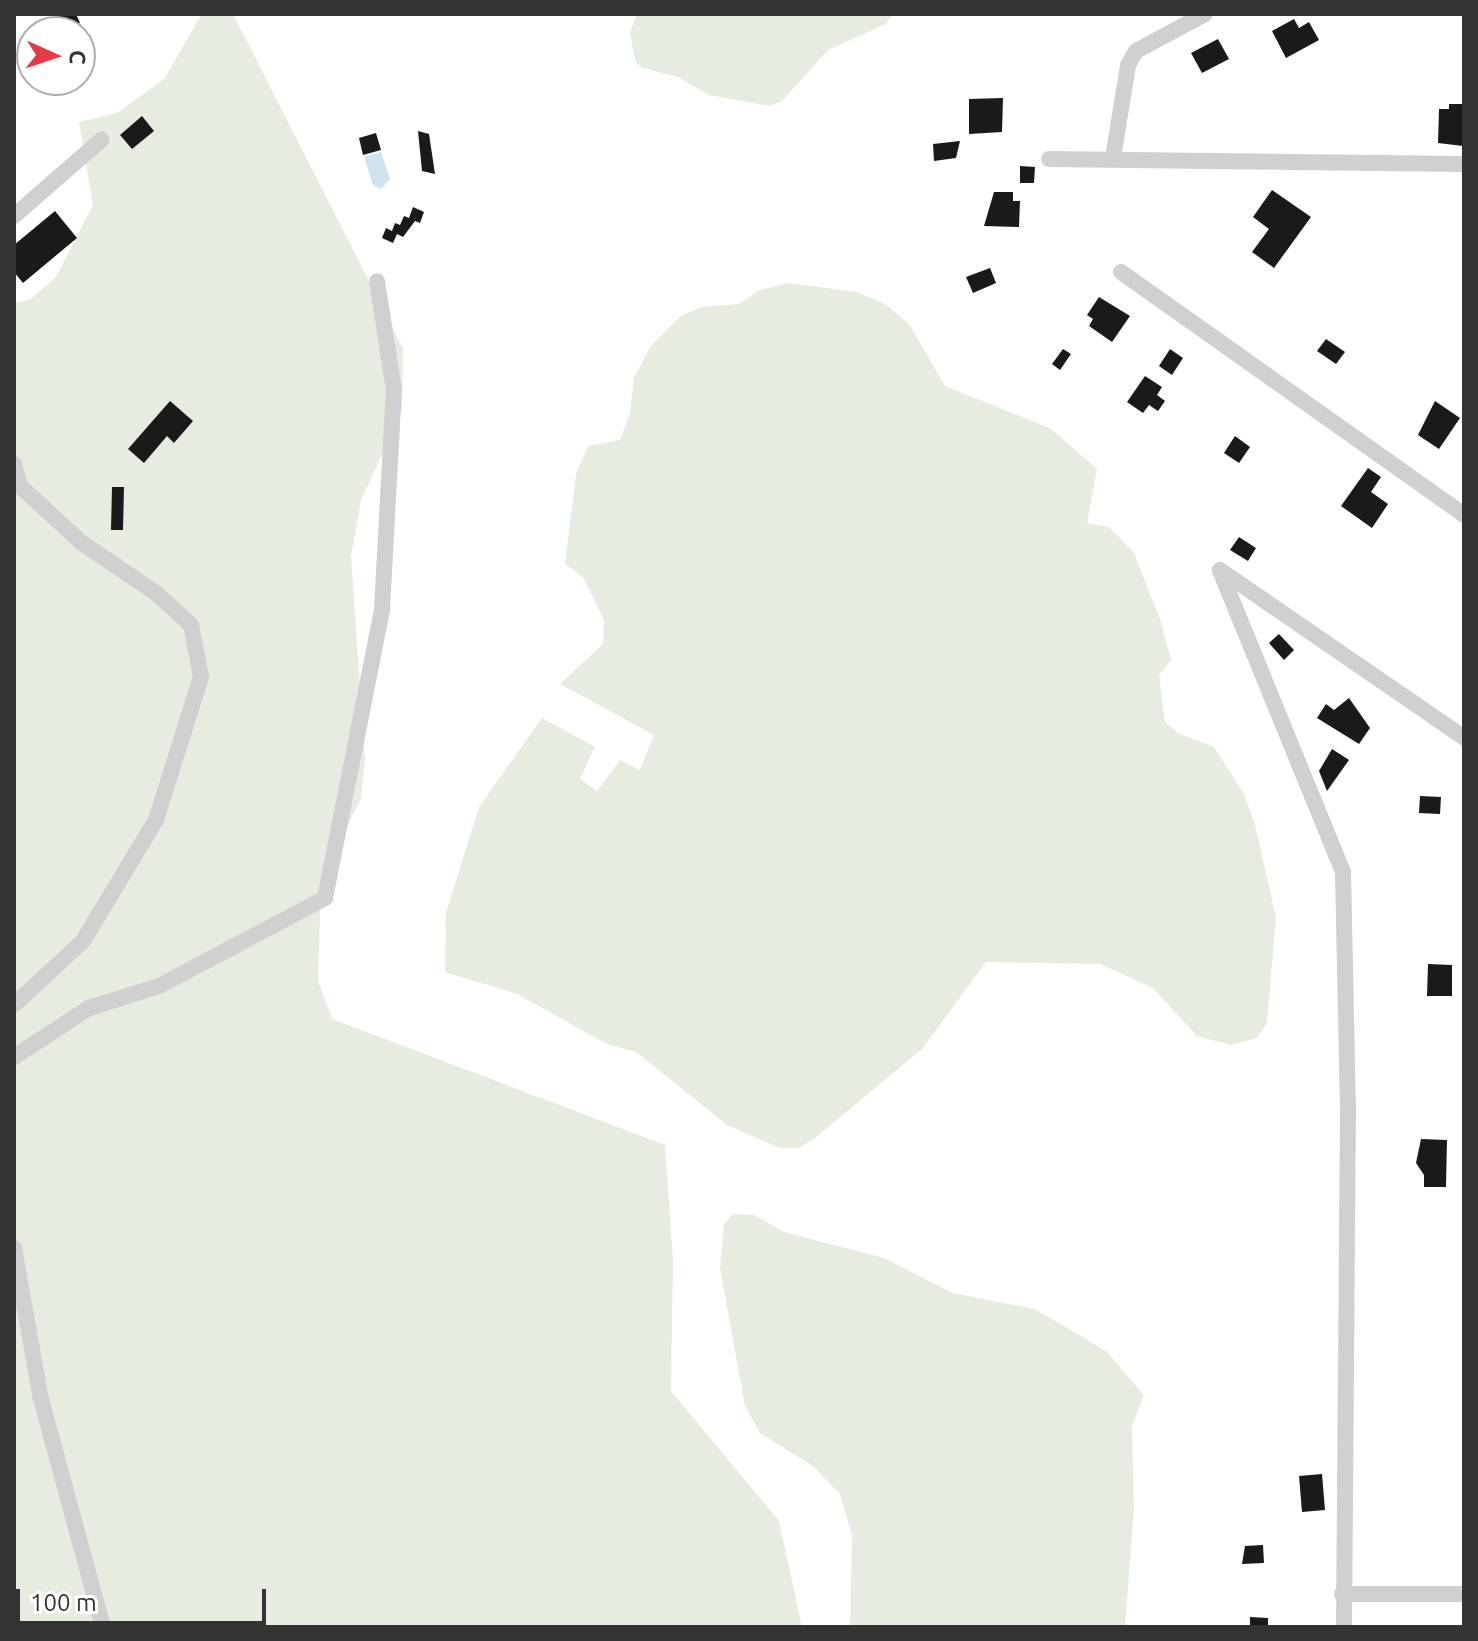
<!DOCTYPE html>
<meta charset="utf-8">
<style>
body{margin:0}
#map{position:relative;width:1478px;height:1641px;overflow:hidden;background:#fff;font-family:Ubuntu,sans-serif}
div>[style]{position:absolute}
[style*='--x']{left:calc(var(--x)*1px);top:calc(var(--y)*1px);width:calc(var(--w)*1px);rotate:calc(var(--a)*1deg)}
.green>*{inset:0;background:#e6ecdf}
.water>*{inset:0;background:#cfe2ee}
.building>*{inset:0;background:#1a1a1a}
.minor>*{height:16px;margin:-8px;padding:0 8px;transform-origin:8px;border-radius:8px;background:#d0d0d0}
span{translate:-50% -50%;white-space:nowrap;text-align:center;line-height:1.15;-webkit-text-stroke:8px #fff;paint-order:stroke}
.frame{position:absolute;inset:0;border:16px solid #333;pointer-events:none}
.north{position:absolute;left:16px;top:16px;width:80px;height:80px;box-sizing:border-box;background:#fff;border:2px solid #adadad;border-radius:50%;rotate:93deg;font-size:22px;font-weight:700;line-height:32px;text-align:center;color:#333}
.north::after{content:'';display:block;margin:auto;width:28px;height:36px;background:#e63946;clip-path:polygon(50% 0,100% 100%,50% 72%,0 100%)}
.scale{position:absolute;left:16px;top:1589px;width:250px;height:36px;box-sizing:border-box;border:4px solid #333;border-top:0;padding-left:10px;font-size:24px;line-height:28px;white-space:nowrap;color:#333;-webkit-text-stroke:6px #fff;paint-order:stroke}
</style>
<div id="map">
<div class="green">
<div style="clip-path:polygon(202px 14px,233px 14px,403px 348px,402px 411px,361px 500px,351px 556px,365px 759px,361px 798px,321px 880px,318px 981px,332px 1019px,665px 1145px,673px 1259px,671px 1391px,779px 1521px,802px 1627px,14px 1627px,14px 303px,31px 299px,56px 277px,93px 205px,79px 122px,117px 113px,164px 79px)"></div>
<div style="clip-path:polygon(637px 14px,893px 14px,886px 24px,828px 50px,782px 101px,770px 106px,709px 95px,678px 77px,643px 68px,636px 63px,630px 33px)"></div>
<div style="clip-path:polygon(788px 283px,857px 292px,885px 304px,909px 324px,945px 386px,1050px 428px,1097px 469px,1087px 523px,1109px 527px,1134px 553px,1161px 622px,1171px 660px,1159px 675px,1165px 722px,1178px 733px,1214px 747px,1244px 794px,1255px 825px,1276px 918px,1267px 1023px,1257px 1038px,1230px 1045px,1197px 1036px,1153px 988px,1100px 964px,986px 962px,922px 1049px,814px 1139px,798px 1148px,780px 1148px,727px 1125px,636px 1052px,607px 1044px,517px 994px,445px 972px,446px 913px,479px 807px,542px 718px,595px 747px,580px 779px,597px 791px,620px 760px,640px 770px,654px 735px,560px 684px,603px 644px,604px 620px,583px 577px,565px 564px,576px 474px,588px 446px,620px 440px,630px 413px,634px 377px,651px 346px,681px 316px,701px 307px,738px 304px,760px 290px)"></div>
<div style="clip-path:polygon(733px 1214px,754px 1215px,784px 1232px,884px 1258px,953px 1293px,1035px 1309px,1106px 1351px,1144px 1395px,1132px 1425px,1134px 1508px,1125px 1627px,850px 1627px,852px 1535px,840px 1494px,813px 1466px,760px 1433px,745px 1406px,720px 1268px,724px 1224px)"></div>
</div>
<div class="water">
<div style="clip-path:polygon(381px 152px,390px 179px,381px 189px,373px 185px,364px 157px)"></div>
</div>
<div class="building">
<div style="clip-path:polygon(76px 14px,80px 23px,59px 31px,53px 17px)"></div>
<div style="clip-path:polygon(1294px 19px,1299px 28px,1309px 22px,1319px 40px,1286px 58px,1272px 31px)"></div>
<div style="clip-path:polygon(1218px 39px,1229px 59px,1202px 73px,1191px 53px)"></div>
<div style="clip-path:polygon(1003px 98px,1002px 132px,969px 134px,969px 99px)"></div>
<div style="clip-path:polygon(1449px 104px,1464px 104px,1463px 146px,1438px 143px,1439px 109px,1449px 109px)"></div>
<div style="clip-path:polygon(142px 116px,154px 131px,132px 149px,120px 135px)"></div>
<div style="clip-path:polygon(418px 131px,429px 134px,435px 174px,422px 171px)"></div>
<div style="clip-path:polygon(376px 133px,381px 150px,363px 155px,359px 138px)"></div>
<div style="clip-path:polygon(960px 141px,956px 158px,934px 161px,933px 144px)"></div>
<div style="clip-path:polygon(1020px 166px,1035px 167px,1034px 183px,1020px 183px)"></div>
<div style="clip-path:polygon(1272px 190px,1311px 217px,1274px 268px,1252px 252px,1269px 229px,1253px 217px)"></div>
<div style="clip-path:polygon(994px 192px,1013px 192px,1013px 201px,1020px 201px,1019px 227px,984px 226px)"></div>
<div style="clip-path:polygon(413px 207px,424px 212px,420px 223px,415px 221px,403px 237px,397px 234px,393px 243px,382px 238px,386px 228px,392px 231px,395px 223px,400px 225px,404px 216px,409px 218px)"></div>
<div style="clip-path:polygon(55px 211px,77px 238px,23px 283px,14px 272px,14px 245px)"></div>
<div style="clip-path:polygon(990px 268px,996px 283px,973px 293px,966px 277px)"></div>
<div style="clip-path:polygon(1099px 297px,1130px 316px,1112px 342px,1089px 326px,1093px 319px,1087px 315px)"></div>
<div style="clip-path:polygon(1326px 339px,1345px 352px,1336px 364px,1317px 351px)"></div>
<div style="clip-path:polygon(1063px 349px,1071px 354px,1060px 370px,1052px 364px)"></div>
<div style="clip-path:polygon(1170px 349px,1183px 358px,1172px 375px,1159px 366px)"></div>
<div style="clip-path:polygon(1145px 376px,1162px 387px,1157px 395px,1165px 401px,1158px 411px,1149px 405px,1143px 413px,1127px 402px)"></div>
<div style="clip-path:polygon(170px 401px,193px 421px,174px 443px,167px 436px,144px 463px,128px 449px)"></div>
<div style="clip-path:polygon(1435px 401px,1460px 418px,1439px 449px,1418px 435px)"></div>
<div style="clip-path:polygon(1235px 436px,1250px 447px,1239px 463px,1224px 453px)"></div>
<div style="clip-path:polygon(1368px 468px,1381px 477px,1371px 492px,1388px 504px,1372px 528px,1341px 506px)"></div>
<div style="clip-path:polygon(112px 487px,124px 487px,123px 530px,111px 530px)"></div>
<div style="clip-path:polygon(1239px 537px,1256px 548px,1248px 561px,1230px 550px)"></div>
<div style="clip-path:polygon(1279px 634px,1294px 650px,1284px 660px,1269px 643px)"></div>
<div style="clip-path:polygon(1349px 698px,1370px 728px,1359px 744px,1317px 718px,1326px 704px,1334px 710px)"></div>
<div style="clip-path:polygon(1332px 749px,1349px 760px,1327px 791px,1319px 771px)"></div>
<div style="clip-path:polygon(1420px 796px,1441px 797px,1440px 814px,1419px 813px)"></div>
<div style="clip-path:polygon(1428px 964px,1452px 965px,1452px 996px,1427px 996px)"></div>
<div style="clip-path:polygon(1421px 1139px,1447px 1140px,1446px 1187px,1424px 1187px,1424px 1175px,1416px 1163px)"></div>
<div style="clip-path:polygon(1322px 1474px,1325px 1510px,1302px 1512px,1299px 1476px)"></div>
<div style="clip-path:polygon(1263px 1545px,1264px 1563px,1242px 1564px,1245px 1546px)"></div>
<div style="clip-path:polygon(1250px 1617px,1268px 1618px,1268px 1627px,1250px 1627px)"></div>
</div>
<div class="minor">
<div style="--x:1113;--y:158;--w:94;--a:-80.8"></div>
<div style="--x:1128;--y:65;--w:16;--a:-60"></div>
<div style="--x:1136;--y:51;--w:78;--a:-28.2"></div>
<div style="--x:1049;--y:159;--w:415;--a:0.7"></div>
<div style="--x:14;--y:216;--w:116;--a:-41.1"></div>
<div style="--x:1121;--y:272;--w:420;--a:35.3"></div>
<div style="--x:14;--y:464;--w:23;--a:75"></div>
<div style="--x:20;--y:486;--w:84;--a:42.6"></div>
<div style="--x:82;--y:543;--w:89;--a:34"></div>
<div style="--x:156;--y:593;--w:47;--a:42.4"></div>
<div style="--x:191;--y:625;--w:53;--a:79.1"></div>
<div style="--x:201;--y:677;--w:150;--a:107.5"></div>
<div style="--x:156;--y:820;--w:141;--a:121.1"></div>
<div style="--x:83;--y:941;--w:94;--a:137.2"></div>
<div style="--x:14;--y:1057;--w:90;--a:-33.2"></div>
<div style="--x:89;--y:1008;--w:73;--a:-17.4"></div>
<div style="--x:159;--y:986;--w:188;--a:-27.9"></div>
<div style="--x:325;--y:898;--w:295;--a:-78.8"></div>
<div style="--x:382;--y:609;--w:219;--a:-86.9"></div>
<div style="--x:394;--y:390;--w:110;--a:-98.9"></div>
<div style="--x:14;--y:1248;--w:153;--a:79.9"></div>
<div style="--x:41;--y:1399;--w:236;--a:74.8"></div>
<div style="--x:1342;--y:1594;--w:122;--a:0"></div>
<div style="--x:1344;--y:1627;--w:516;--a:-89.56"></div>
<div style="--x:1348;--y:1111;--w:239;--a:-91.2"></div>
<div style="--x:1343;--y:872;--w:326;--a:-112.2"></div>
<div style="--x:1220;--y:570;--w:296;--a:34.5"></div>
</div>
<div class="frame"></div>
<div class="north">С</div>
<div class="scale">100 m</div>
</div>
